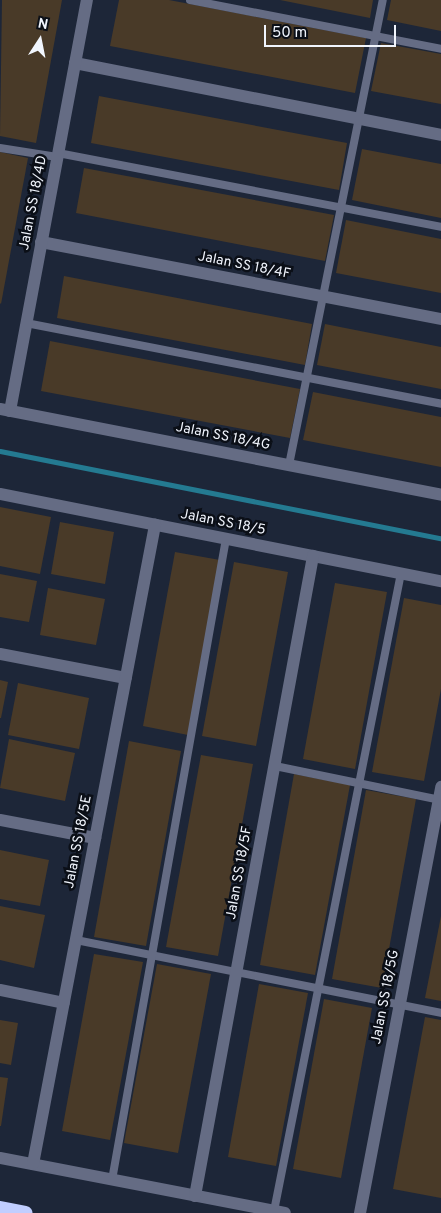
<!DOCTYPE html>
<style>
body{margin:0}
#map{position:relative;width:441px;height:1213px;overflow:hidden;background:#1d2638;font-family:Overpass,sans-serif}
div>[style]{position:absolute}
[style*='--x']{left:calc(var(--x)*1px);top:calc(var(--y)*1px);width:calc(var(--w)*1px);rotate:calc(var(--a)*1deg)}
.stream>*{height:5px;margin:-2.5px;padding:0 2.5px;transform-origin:2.5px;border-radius:2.5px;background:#247a91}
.building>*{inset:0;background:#493a28}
.service>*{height:8px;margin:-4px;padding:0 4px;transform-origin:4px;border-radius:4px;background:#656c84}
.minor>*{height:12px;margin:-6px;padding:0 6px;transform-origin:6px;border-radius:6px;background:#656c84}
.motorway>*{height:15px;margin:-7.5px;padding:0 7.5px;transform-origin:7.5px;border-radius:7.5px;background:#c1ceff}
span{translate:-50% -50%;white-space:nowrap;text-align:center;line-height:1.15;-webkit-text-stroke:5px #0b0f17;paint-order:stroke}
.street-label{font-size:14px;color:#f1f5fd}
.north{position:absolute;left:15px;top:15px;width:50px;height:50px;-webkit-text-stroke:4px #0b0f17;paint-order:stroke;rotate:11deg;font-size:14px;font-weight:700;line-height:20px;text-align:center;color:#f1f5fd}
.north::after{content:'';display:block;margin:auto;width:18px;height:22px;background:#f1f5fd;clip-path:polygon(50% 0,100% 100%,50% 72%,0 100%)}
.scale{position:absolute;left:264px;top:25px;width:132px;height:22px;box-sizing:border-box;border:2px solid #f1f5fd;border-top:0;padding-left:6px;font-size:15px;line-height:18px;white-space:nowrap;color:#f1f5fd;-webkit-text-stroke:4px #0b0f17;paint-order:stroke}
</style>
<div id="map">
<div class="stream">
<div style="--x:0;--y:451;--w:449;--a:11.2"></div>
</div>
<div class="building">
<div style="clip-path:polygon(2px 0,62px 0,36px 143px,0 136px)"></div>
<div style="clip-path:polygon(119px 0,169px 0,366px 38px,355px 93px,110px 46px)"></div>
<div style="clip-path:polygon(280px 0,373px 0,370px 18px)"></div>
<div style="clip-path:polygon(391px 0,441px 0,441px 31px,387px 20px)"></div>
<div style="clip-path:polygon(381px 43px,441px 54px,441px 104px,371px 91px)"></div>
<div style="clip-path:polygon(99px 96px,347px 143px,339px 190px,91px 143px)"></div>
<div style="clip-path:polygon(362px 149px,441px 164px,441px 218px,352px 200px)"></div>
<div style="clip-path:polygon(0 152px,28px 158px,1px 304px,0 303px)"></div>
<div style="clip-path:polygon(84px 168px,334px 215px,325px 261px,76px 213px)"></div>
<div style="clip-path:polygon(346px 220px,441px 239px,441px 293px,336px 273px)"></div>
<div style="clip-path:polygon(64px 276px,312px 324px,305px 365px,57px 318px)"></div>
<div style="clip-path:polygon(325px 324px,441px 347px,441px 389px,317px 365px)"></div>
<div style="clip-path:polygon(50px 341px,300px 389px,290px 438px,41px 391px)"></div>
<div style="clip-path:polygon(313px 392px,441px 417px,441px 467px,303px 440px)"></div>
<div style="clip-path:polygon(0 507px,51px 517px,40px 574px,0 566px)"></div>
<div style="clip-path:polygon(60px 522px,114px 532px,105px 584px,51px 574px)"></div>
<div style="clip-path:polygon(175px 552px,220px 560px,188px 735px,143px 726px)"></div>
<div style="clip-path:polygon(234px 562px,288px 572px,256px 746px,202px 736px)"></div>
<div style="clip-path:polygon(0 574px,37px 581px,29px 622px,0 617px)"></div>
<div style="clip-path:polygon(335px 583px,387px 592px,355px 769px,303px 759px)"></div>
<div style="clip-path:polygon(48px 588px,105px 599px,96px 645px,40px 635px)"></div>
<div style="clip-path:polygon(404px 598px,441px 605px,441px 689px,424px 781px,372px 772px)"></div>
<div style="clip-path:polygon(0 680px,8px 682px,1px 718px,0 718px)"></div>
<div style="clip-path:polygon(18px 683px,89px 698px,79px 749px,8px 735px)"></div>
<div style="clip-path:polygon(9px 739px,75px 753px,65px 801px,0 788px)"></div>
<div style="clip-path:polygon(129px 741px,181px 751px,146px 946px,94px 937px)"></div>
<div style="clip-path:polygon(201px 755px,253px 764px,218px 956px,166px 947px)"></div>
<div style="clip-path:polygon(294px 774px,350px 785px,315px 975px,260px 965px)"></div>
<div style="clip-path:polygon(366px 790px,416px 799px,382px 988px,332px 979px)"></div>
<div style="clip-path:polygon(0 850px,49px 860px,40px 906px,0 899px)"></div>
<div style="clip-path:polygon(0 906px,45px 915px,34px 968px,0 960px)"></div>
<div style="clip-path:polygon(441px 916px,441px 1001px,425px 998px)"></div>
<div style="clip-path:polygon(94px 954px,143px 962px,110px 1140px,62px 1131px)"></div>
<div style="clip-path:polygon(157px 964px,211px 974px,178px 1153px,124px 1143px)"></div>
<div style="clip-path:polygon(259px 984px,308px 993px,276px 1166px,228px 1157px)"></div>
<div style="clip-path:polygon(324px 999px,372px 1008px,341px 1178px,293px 1169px)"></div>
<div style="clip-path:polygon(425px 1017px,441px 1020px,441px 1198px,393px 1189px)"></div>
<div style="clip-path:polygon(0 1020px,18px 1023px,11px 1065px,0 1063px)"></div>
<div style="clip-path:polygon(0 1077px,8px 1078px,1px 1126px,0 1126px)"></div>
</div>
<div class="service">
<div style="--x:190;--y:0;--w:256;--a:11"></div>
<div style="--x:0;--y:148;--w:58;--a:9"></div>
<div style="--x:58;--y:153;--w:390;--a:10.9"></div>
<div style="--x:26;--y:323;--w:423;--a:11"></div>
<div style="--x:289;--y:465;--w:474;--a:-78.6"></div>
<div style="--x:275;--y:766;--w:169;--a:11.6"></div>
<div style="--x:76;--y:940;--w:372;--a:11.3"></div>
<div style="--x:112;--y:1180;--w:651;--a:-79.92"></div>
<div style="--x:274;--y:1211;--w:651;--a:-78.74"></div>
</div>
<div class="minor">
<div style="--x:75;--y:63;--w:373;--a:11.1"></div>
<div style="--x:41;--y:242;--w:407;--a:10.9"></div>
<div style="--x:0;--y:409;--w:449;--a:11"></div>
<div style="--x:10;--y:411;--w:418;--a:-79.4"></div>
<div style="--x:0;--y:494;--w:449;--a:11.2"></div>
<div style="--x:0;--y:654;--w:128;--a:10.8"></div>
<div style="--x:0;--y:820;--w:97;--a:10.7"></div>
<div style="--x:0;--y:990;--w:65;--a:11.5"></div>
<div style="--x:0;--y:1158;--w:290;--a:10.9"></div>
<div style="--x:33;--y:1164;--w:651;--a:-79.19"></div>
<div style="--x:195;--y:1196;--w:651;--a:-79.55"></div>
<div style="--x:360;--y:1213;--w:434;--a:-79.2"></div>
</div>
<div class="motorway">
<div style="--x:0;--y:1208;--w:25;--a:11"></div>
</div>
<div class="street-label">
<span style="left:34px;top:203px;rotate:-79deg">Jalan SS 18/4D</span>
<span style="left:244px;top:266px;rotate:11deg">Jalan SS 18/4F</span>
<span style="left:223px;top:437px;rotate:11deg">Jalan SS 18/4G</span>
<span style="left:223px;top:523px;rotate:11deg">Jalan SS 18/5</span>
<span style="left:79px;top:842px;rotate:-79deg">Jalan SS 18/5E</span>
<span style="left:240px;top:873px;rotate:-80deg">Jalan SS 18/5F</span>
<span style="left:386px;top:997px;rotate:-79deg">Jalan SS 18/5G</span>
</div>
<div class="north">N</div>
<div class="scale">50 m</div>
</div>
